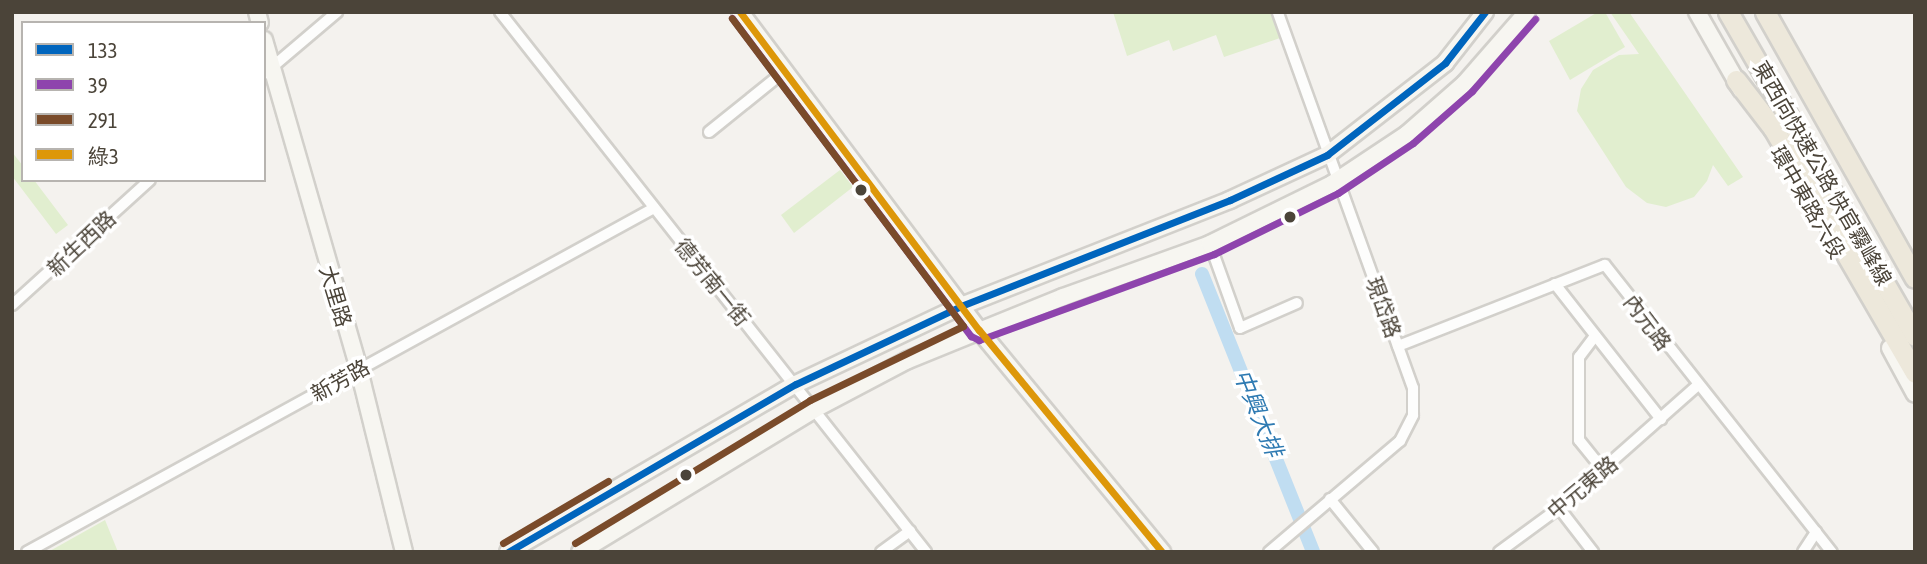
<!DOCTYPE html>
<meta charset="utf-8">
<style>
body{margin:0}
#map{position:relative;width:1927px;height:564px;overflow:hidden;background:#f4f2ee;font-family:"Asap Condensed","Noto Sans TC",sans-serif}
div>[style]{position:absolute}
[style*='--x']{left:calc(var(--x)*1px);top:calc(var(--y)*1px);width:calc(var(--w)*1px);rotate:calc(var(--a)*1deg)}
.green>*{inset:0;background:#e1eecf}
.canal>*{height:14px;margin:-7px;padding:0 7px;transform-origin:7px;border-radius:7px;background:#c0ddf1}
.roads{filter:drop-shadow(2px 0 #d2d0cb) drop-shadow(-2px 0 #d2d0cb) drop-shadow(0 2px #d2d0cb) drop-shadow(0 -2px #d2d0cb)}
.street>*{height:10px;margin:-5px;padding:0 5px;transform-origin:5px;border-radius:5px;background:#fdfdfc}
.secondary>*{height:16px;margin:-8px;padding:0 8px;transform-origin:8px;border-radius:8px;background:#f7f6f1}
.highway>*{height:19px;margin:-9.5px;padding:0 9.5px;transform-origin:9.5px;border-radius:9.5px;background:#ede8db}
.bus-1>*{height:7px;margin:-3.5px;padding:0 3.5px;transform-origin:3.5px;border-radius:3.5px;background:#0065bd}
.bus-2>*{height:7px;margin:-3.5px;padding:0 3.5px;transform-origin:3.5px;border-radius:3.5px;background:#8e44ad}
.bus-3>*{height:7px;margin:-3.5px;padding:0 3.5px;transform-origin:3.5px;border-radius:3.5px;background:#7a4b2a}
.bus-4>*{height:7px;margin:-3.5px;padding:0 3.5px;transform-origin:3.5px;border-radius:3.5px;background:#dd9709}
.dots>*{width:19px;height:19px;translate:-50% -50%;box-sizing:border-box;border:4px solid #fff;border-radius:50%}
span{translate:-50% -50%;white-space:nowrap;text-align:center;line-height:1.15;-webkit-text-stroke:7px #fff;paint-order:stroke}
.street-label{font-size:21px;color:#4b4439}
.water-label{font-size:23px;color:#2e7ab2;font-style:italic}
.frame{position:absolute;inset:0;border:14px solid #4b4439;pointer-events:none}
.legend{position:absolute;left:21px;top:21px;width:245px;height:161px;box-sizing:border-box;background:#fff;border:2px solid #b7b4b0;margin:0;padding:9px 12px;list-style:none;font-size:21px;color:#4b4439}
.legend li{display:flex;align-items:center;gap:14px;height:35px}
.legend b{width:35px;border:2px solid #b7b4b0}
</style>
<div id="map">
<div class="green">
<div style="clip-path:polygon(1113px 12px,1270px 12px,1280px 38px,1224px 57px,1216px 35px,1173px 51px,1169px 40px,1127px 56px)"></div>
<div style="clip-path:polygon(1598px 12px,1605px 12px,1625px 47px,1570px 80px,1549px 41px)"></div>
<div style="clip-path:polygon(1610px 12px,1629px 12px,1743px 177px,1728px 186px,1713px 165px,1707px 181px,1694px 197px,1666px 207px,1647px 203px,1626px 187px,1577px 111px,1581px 89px,1593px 70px,1619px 55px,1639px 54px)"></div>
<div style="clip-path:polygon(12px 152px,23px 166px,23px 180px,34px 180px,68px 225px,56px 234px,12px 176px)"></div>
<div style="clip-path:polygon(840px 170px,853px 187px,794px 233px,781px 215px)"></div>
<div style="clip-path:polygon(105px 520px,118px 552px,48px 552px)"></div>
</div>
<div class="canal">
<div style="--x:1202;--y:274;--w:299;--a:68.2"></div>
</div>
<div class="roads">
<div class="street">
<div style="--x:500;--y:12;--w:688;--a:51.73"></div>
<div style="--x:264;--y:74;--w:96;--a:-40.3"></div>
<div style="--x:709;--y:132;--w:99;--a:-38.8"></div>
<div style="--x:1210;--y:244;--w:89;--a:70.3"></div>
<div style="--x:1240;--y:328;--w:62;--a:-23.7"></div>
<div style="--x:1555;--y:284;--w:172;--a:51.9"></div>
<div style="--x:12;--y:305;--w:186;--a:-42.2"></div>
<div style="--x:1595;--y:336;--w:26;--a:127"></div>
<div style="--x:1579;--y:357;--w:83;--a:90"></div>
<div style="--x:1579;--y:440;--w:38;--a:51"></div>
<div style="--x:1398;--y:346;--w:222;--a:-21.4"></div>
<div style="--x:1605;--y:265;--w:366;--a:51.7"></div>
<div style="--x:1330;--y:499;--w:68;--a:50.9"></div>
<div style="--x:1559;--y:508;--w:56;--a:52.3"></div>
<div style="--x:27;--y:552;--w:715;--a:-28.75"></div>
<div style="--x:881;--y:552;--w:36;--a:-36"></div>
<div style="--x:1269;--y:552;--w:172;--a:-40.3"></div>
<div style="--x:1400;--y:441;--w:29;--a:-63"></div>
<div style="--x:1413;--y:415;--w:27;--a:-90"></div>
<div style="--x:1413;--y:388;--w:400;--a:-109.8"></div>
<div style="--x:1499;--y:552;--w:74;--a:-36.3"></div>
<div style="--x:1559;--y:508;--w:184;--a:-41.5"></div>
<div style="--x:1803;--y:552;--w:24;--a:-57"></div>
</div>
<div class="secondary">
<div style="--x:257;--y:12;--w:11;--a:75"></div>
<div style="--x:740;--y:12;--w:398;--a:53.1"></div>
<div style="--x:979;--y:330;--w:288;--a:50.5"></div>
<div style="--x:1697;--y:12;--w:89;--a:60.3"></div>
<div style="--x:264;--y:40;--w:343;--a:73.9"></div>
<div style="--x:359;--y:370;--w:187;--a:76.1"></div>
<div style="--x:1890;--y:348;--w:52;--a:61.5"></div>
<div style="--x:508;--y:552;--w:333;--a:-30.3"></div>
<div style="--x:796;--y:384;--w:183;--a:-25.3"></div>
<div style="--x:961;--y:306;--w:289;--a:-21.5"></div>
<div style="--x:1230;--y:200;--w:107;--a:-24.9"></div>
<div style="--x:1327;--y:155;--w:150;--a:-37.9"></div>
<div style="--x:1445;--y:63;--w:65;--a:-51.9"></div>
<div style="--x:580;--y:552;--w:275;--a:-31.3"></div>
<div style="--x:815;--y:409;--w:105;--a:-27.8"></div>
<div style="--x:908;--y:360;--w:167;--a:-22.1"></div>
<div style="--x:1063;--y:297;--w:156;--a:-19.8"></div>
<div style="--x:1210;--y:244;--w:136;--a:-26.2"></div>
<div style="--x:1332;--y:184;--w:90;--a:-33.7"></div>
<div style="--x:1407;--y:134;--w:77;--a:-41.3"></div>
<div style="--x:1465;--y:83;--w:94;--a:-48.9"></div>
</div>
<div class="highway">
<div style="--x:1728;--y:12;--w:374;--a:60"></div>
<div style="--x:1765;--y:12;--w:305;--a:60.6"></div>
<div style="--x:1736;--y:80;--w:61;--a:52.4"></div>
<div style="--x:1773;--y:128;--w:283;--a:59.9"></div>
</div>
</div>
<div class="bus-1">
<div style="--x:508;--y:552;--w:333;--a:-30.3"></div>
<div style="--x:796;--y:384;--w:183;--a:-25.3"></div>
<div style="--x:961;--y:306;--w:289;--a:-21.5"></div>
<div style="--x:1230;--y:200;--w:107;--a:-24.9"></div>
<div style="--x:1327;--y:155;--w:150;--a:-37.9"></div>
<div style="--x:1445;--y:63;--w:65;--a:-51.9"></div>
</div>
<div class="bus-2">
<div style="--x:732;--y:18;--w:398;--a:53.1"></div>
<div style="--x:971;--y:336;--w:9;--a:27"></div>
<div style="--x:979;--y:340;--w:250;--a:-20.1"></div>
<div style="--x:1214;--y:254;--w:138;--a:-26.2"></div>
<div style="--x:1338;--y:193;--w:90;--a:-33.7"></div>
<div style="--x:1413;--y:143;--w:79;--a:-41.4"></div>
<div style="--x:1472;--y:91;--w:96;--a:-48.8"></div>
</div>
<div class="bus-3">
<div style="--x:503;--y:543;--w:122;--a:-30.6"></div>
<div style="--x:575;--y:543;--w:275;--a:-31.3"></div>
<div style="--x:810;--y:400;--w:170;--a:-25.8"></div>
<div style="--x:963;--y:326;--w:385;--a:-126.9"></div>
</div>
<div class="bus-4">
<div style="--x:740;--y:12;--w:398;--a:53.1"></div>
<div style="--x:979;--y:330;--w:288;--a:50.5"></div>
</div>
<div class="dots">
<div style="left:861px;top:190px;background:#4b4439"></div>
<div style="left:1290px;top:217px;background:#4b4439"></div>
<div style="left:686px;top:475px;background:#4b4439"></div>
</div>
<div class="street-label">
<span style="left:1823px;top:173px;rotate:60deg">東西向快速公路 快官霧峰線</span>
<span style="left:1808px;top:202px;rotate:60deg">環中東路六段</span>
<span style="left:81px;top:243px;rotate:-43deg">新生西路</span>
<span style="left:713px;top:282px;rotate:51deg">德芳南一街</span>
<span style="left:336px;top:296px;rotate:73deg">大里路</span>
<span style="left:1384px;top:307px;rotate:70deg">現岱路</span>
<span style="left:1648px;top:322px;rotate:53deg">內元路</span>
<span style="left:340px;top:380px;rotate:-29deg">新芳路</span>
<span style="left:1582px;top:487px;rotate:-40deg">中元東路</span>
</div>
<div class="water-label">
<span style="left:1258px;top:413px;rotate:68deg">中興大排</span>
</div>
<div class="frame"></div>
<ul class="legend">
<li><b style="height:9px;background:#0065bd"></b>133</li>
<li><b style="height:9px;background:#8e44ad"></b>39</li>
<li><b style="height:9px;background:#7a4b2a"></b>291</li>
<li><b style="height:9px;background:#dd9709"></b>綠3</li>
</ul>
</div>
